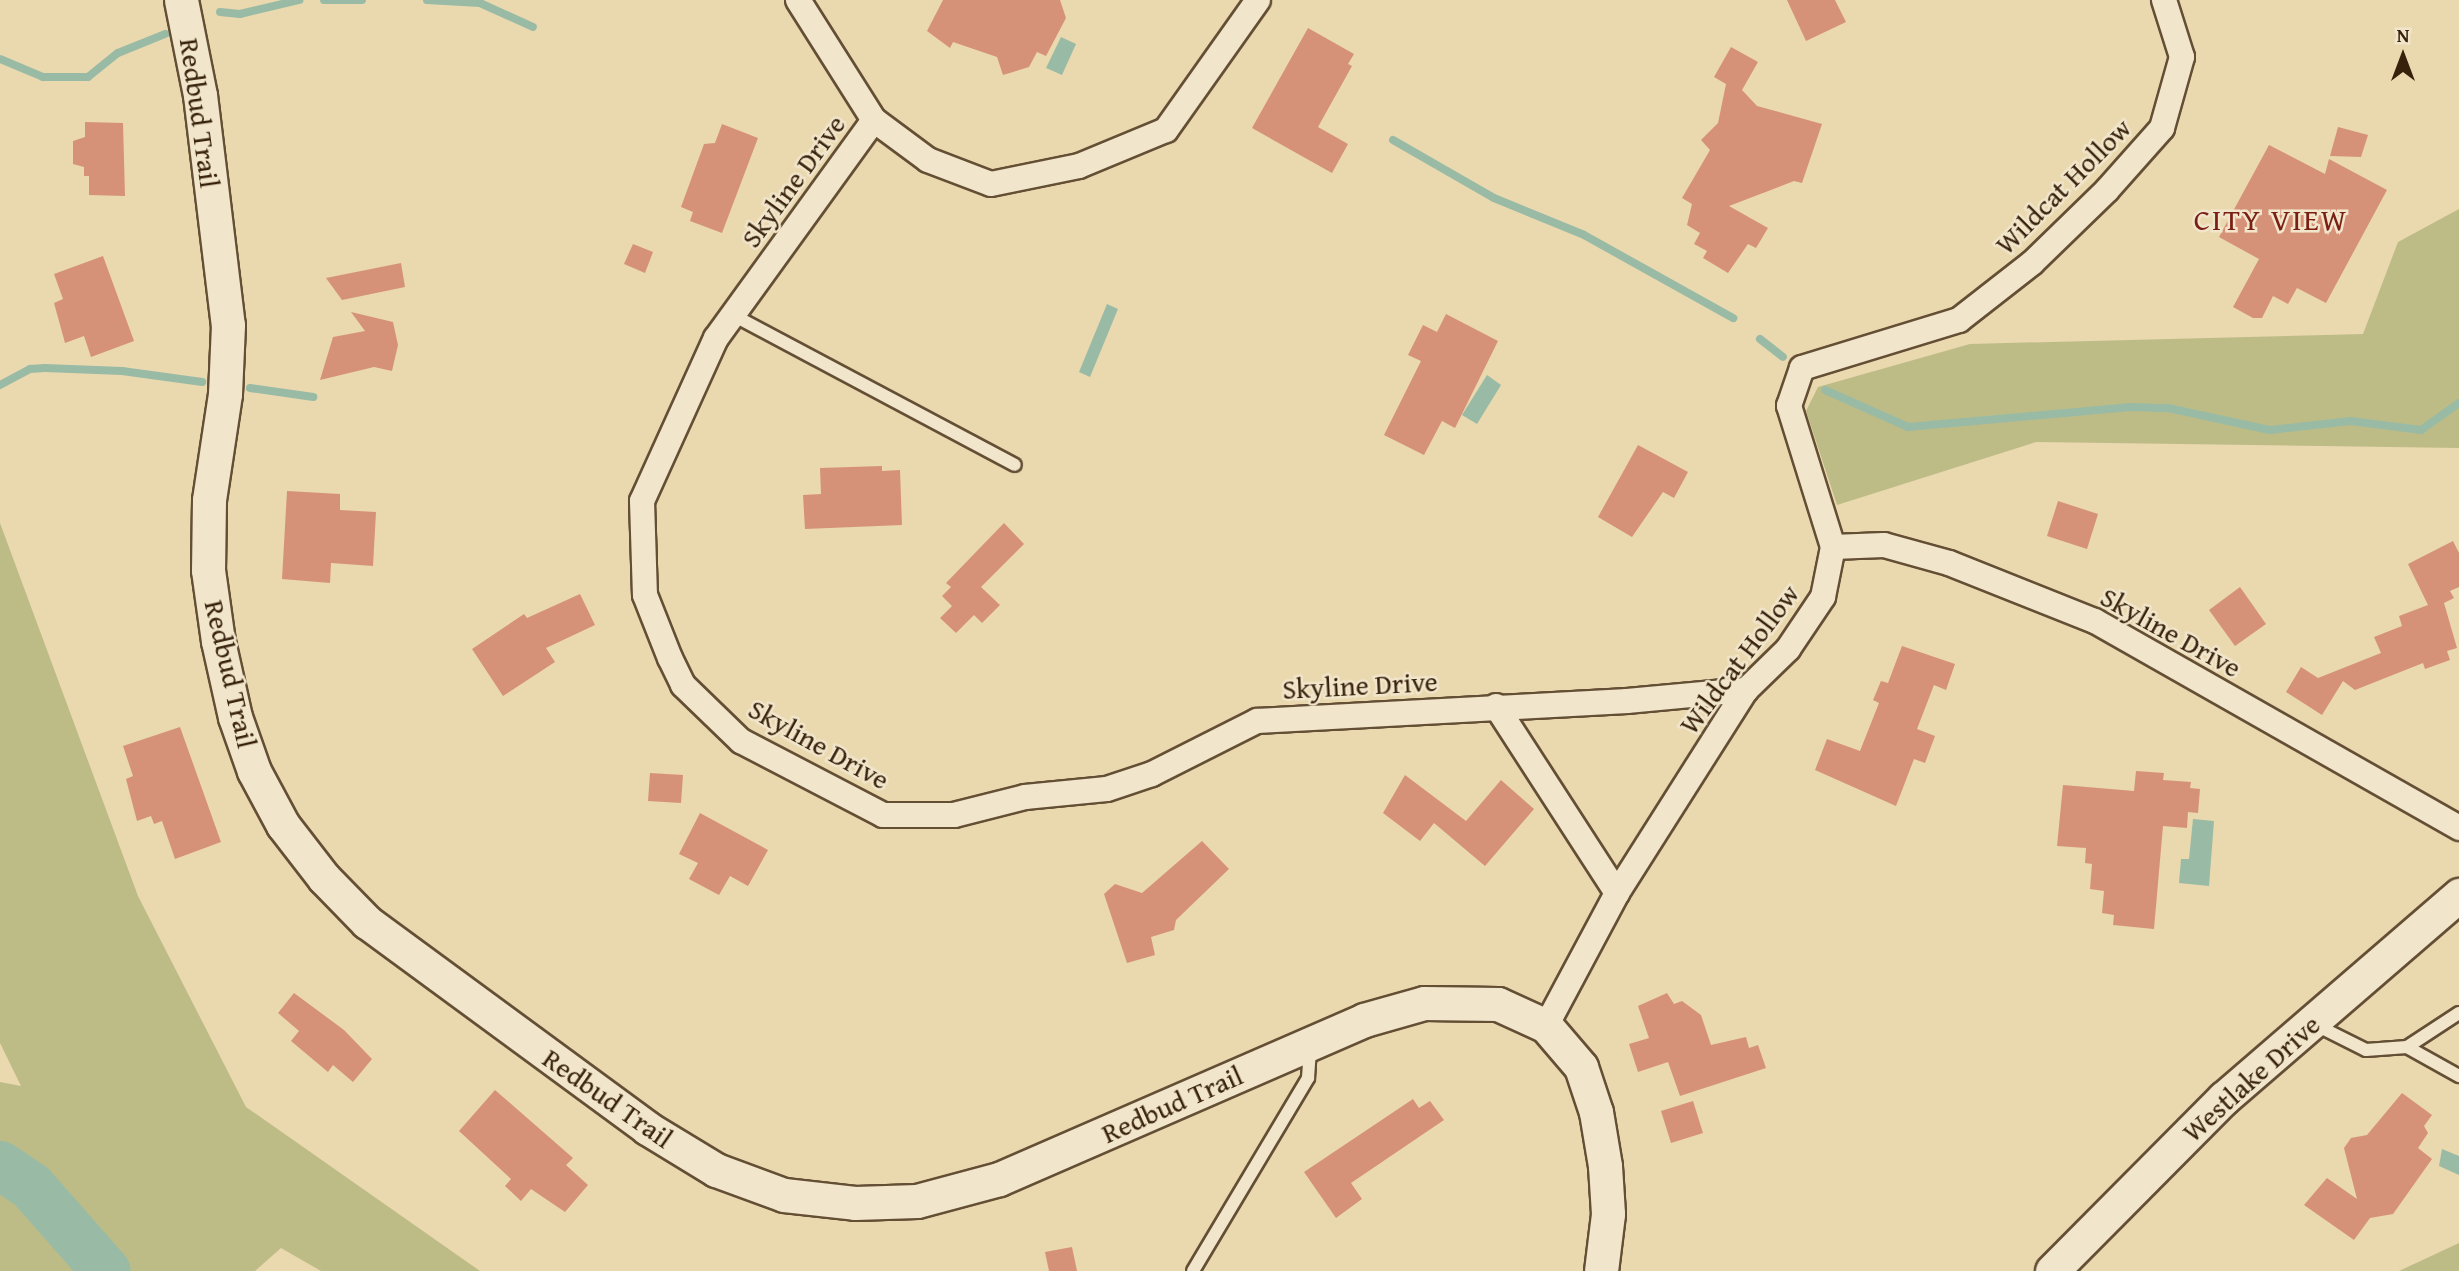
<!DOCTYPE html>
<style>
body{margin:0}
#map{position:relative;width:2459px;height:1271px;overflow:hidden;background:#ead8af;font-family:"Gentium Book Plus",serif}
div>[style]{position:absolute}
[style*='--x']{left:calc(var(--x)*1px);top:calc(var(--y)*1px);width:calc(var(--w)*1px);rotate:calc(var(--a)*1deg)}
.green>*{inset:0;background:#bebc86}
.water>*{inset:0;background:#99bba5}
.stream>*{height:8px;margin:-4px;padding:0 4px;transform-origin:4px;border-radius:4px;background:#99bba5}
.river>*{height:49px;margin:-24.5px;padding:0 24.5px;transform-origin:24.5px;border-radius:24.5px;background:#99bba5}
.building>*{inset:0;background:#d69278}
.roads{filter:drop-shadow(2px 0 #644f35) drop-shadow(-2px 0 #644f35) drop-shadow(0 2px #644f35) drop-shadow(0 -2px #644f35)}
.lane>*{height:12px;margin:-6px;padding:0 6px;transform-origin:6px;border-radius:6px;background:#f1e6cb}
.street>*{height:24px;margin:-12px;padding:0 12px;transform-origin:12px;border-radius:12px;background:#f1e6cb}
.secondary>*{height:33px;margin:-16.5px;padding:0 16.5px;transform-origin:16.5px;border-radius:16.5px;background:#f1e6cb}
span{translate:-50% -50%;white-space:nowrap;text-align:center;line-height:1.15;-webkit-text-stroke:5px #f1e6cb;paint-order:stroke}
.street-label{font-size:28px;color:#37210c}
.neighbourhood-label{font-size:30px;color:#7a1f14;letter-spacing:2px}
.north{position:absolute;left:2368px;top:21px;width:70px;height:70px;-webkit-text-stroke:5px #f1e6cb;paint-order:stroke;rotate:0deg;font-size:19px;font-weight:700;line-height:28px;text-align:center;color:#37210c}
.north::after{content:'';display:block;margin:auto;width:24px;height:32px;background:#37210c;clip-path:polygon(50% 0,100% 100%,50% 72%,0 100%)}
</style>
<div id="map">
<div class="green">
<div style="clip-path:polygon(2459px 209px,2459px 448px,2036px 442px,1837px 505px,1806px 411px,1818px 387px,1970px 344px,2363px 334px,2398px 242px)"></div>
<div style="clip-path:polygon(0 523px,138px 896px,246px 1107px,480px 1271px,321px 1271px,281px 1248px,255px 1271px,0 1271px,0 1082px,21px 1086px,0 1043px)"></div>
<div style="clip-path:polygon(2459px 1243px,2459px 1271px,2399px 1271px)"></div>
</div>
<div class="water">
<div style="clip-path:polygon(1061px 37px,1076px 44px,1062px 75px,1046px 68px)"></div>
<div style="clip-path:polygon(1107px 304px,1118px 309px,1090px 377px,1079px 372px)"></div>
<div style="clip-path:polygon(1487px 375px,1501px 385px,1477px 424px,1462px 415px)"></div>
<div style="clip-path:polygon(2193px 819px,2214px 821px,2209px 886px,2179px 883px,2181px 859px,2189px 859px)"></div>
<div style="clip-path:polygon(2442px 1149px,2459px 1156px,2459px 1175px,2439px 1166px)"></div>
</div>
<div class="stream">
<div style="--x:324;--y:0;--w:38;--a:0"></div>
<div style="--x:427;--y:0;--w:53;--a:3.2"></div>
<div style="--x:480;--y:3;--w:58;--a:24.4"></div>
<div style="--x:220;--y:12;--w:20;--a:6"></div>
<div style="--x:240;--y:14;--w:61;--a:-13.3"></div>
<div style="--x:0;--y:59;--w:47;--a:22.7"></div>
<div style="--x:43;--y:77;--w:45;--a:0"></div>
<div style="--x:88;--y:77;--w:38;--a:-39"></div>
<div style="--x:118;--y:53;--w:51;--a:-22"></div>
<div style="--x:1393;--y:140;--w:116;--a:29.9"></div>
<div style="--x:1494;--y:198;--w:97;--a:22.3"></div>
<div style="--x:1584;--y:235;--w:171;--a:29.1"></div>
<div style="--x:1760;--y:339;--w:29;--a:38"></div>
<div style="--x:0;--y:385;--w:34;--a:-28"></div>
<div style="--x:30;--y:369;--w:15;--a:-4"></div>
<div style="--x:45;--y:368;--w:77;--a:2.2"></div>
<div style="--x:122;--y:371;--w:81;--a:7.8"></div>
<div style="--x:250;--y:388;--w:64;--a:8.1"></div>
<div style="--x:1825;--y:390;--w:91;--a:24"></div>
<div style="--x:1908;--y:427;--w:224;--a:-5.1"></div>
<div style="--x:2131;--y:407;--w:37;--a:2"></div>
<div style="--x:2168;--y:408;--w:104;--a:12.2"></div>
<div style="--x:2270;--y:430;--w:81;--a:-6.4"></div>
<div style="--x:2350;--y:421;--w:72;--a:7.2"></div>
<div style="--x:2421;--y:430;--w:47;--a:-35.4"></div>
</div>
<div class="river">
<div style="--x:0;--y:1165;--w:37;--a:34"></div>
<div style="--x:31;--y:1186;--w:113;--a:48.6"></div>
</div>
<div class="building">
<div style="clip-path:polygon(943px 0,1060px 0,1066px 18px,1046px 56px,1037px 52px,1029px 67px,1003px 75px,997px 57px,953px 42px,950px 48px,927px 31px)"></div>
<div style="clip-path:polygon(1787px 0,1835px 0,1846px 22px,1806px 41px)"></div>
<div style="clip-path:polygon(1308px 28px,1354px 54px,1348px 64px,1352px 66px,1318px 127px,1348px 144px,1332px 173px,1252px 128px)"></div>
<div style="clip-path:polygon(1731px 47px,1758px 62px,1742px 90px,1757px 106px,1822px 124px,1802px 183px,1794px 181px,1729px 206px,1768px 228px,1756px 248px,1748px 244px,1728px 273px,1703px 258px,1707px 251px,1694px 244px,1700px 233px,1687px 225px,1692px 204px,1682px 198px,1710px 150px,1701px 140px,1718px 123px,1726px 84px,1714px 77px)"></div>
<div style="clip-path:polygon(85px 122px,123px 123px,125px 196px,89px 195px,89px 176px,84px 176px,84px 167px,73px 164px,73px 141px,85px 137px)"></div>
<div style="clip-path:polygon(722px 124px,758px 138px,722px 233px,690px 221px,693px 212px,681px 207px,704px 144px,715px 143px)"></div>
<div style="clip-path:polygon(2338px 127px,2368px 135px,2361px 157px,2330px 156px)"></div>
<div style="clip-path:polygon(2269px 145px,2325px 174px,2329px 159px,2387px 190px,2326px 303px,2297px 288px,2288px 304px,2273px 296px,2262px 318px,2253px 318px,2233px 307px,2259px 259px,2219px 237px)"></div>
<div style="clip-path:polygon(633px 244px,653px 252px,645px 273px,624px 264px)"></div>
<div style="clip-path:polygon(103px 256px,134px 341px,91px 357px,84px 336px,65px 343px,54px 303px,63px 299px,54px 274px)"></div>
<div style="clip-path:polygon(401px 263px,405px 287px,342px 300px,326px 278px)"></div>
<div style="clip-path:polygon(351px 312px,393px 322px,398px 345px,392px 371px,374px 367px,320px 380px,333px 337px,365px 331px)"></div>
<div style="clip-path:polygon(1446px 314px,1498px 341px,1455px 428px,1442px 421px,1424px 455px,1384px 435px,1421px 361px,1408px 355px,1423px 325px,1437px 332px)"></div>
<div style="clip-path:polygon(1638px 445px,1688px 472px,1674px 498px,1663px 492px,1632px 537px,1598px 517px)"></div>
<div style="clip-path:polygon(882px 466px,882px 471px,900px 470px,902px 525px,805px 529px,803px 495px,821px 494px,820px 468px)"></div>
<div style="clip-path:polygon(287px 491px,340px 494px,340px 510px,376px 512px,373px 566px,331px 563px,330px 583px,282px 579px)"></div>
<div style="clip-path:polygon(2058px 501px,2098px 514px,2087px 549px,2047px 536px)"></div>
<div style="clip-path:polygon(1004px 523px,1024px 544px,981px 587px,1000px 605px,982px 623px,974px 615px,956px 633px,940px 618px,952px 606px,942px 596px,951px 587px,946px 583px)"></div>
<div style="clip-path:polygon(2453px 541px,2459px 553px,2459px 587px,2450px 591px,2454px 598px,2444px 603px,2457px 648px,2447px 651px,2450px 660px,2425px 669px,2423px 663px,2355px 690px,2343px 681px,2322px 715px,2286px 692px,2301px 667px,2318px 678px,2381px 653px,2374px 637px,2402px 626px,2399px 616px,2428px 605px,2408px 564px)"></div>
<div style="clip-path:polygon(2240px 587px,2266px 624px,2235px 646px,2209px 610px)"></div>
<div style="clip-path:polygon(580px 594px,595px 625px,546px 648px,555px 662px,503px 696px,472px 649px,524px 614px,527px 618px)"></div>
<div style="clip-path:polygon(1902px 646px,1955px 664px,1946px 690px,1934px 685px,1917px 729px,1935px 736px,1925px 763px,1914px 759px,1896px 806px,1815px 770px,1827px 739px,1860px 751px,1879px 703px,1873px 700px,1881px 681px,1888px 683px)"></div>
<div style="clip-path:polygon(180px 727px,221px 842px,175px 859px,162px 821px,154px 824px,151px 816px,137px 821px,126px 779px,133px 776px,123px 746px)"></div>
<div style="clip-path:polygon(2136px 771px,2164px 773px,2163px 780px,2191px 782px,2190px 788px,2200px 789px,2198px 813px,2188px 812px,2187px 828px,2163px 826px,2154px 929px,2113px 925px,2114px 915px,2102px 913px,2104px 891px,2090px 889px,2092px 864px,2085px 863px,2086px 848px,2057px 846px,2063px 785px,2134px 791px)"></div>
<div style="clip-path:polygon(650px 773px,683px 775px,681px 803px,648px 801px)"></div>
<div style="clip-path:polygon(1405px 775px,1466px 821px,1501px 780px,1534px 809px,1485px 866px,1434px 823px,1420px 841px,1383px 813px)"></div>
<div style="clip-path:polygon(700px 813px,768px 850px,748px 886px,730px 876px,719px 895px,689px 879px,698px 863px,679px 854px)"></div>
<div style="clip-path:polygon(1202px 841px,1229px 869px,1176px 920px,1174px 930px,1151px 937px,1155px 955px,1127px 963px,1104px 894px,1115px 884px,1142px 893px)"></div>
<div style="clip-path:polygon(294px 993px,344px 1030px,372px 1059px,353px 1082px,333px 1065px,328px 1072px,291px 1041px,299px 1031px,278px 1013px)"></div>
<div style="clip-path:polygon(1667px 993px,1674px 1004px,1682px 1001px,1701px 1015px,1711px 1045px,1746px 1037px,1749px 1048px,1758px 1045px,1766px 1068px,1680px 1096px,1668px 1062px,1638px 1072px,1629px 1044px,1649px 1038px,1638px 1006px)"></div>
<div style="clip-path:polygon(495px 1090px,573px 1158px,566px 1165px,588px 1185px,565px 1212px,531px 1189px,521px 1201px,505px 1186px,511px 1179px,459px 1131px)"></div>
<div style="clip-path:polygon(2402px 1093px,2432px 1115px,2424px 1126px,2428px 1133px,2418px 1148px,2432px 1159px,2393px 1214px,2370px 1218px,2354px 1240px,2304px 1205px,2327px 1178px,2357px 1199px,2344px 1148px,2351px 1138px,2367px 1135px)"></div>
<div style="clip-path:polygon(1413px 1099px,1419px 1108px,1430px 1101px,1444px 1120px,1351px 1183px,1362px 1199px,1336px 1218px,1304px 1172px)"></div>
<div style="clip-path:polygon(1693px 1101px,1703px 1133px,1671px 1143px,1661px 1111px)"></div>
<div style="clip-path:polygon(1072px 1247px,1077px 1271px,1049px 1271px,1045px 1252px)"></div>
</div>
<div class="roads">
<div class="lane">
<div style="--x:733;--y:315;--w:319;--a:28"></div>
<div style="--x:2312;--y:1023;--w:60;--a:26.6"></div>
<div style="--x:2366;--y:1050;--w:41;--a:-4.2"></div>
<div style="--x:2407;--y:1047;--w:62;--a:-33.2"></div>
<div style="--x:2407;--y:1047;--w:60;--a:29.1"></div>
<div style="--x:1193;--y:1271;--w:225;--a:-59.2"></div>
<div style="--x:1308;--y:1078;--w:31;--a:-86"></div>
</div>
<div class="street">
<div style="--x:798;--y:0;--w:142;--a:57.7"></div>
<div style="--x:874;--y:120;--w:67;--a:36.5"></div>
<div style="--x:928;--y:160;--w:67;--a:20.9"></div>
<div style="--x:991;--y:184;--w:90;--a:-11.6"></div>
<div style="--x:1079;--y:166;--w:94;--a:-22.5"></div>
<div style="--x:1166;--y:130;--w:159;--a:-54.7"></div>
<div style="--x:874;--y:120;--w:269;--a:125.9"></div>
<div style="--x:716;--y:338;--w:179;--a:114.4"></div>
<div style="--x:642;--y:501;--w:94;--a:88.2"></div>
<div style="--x:645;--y:595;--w:68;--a:68.4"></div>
<div style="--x:670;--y:658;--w:30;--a:64"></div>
<div style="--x:683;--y:685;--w:81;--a:44"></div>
<div style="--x:741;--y:741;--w:160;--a:27.5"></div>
<div style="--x:883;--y:815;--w:71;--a:0"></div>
<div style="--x:954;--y:815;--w:73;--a:-14.2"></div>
<div style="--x:1025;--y:797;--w:82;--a:-5.6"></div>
<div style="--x:1107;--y:789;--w:47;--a:-18.4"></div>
<div style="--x:1152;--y:774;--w:118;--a:-26.8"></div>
<div style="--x:1257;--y:721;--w:371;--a:-3.1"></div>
<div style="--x:1627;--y:701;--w:120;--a:-5.3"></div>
<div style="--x:1833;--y:547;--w:51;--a:-2.2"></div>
<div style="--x:1884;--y:545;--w:67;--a:15.5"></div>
<div style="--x:1949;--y:563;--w:157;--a:21.7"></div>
<div style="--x:2095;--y:621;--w:419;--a:29.6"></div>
<div style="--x:1496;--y:706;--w:223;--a:57.1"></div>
<div style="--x:1546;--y:1026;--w:151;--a:-61.9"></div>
<div style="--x:1617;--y:893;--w:241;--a:-57.6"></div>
<div style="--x:1746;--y:690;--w:59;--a:-44.3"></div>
<div style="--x:1788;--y:649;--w:63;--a:-56.1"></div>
<div style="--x:1823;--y:597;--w:51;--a:-78.7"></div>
<div style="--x:1833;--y:547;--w:148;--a:-107.3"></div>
<div style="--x:1789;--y:406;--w:40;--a:-71.1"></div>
<div style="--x:1802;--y:368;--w:164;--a:-17"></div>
<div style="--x:1959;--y:320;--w:93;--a:-38"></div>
<div style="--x:2032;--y:263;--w:105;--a:-44.2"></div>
<div style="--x:2107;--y:190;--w:83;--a:-48.4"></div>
<div style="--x:2162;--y:128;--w:74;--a:-74.3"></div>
<div style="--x:2182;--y:57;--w:60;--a:-107.5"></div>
</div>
<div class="secondary">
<div style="--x:181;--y:0;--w:97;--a:78.7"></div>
<div style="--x:200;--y:95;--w:232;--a:83.1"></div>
<div style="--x:228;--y:325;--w:69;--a:92.5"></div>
<div style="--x:225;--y:394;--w:107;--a:98.6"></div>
<div style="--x:209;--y:500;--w:70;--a:90.8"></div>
<div style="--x:208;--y:570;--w:72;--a:82"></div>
<div style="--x:218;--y:641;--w:78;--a:77.4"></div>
<div style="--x:235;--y:717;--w:57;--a:70.6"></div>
<div style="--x:254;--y:771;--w:61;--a:61.8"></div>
<div style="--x:283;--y:825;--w:67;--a:52.3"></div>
<div style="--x:324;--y:878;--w:62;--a:45.7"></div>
<div style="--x:367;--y:922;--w:348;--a:36.3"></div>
<div style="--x:647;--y:1128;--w:81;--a:31.3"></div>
<div style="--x:716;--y:1170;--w:72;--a:20.2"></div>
<div style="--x:784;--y:1195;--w:71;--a:6.4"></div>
<div style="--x:855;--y:1203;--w:62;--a:-1.8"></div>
<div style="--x:917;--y:1201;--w:85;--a:-15"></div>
<div style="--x:999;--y:1179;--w:398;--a:-23.5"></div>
<div style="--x:1364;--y:1020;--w:62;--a:-15.8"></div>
<div style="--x:1424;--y:1003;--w:74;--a:0.8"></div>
<div style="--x:1498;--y:1004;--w:53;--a:24.6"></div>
<div style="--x:1546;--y:1026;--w:54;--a:49.5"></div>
<div style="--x:1581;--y:1067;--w:47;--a:71.6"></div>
<div style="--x:1596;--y:1112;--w:55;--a:80.5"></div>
<div style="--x:1605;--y:1166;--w:48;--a:86.4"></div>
<div style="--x:1608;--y:1214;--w:57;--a:97"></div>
<div style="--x:2052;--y:1271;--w:244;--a:-45.2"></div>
<div style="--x:2224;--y:1098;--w:311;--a:-40.8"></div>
</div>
</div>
<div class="street-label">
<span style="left:200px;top:113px;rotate:82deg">Redbud Trail</span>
<span style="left:793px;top:181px;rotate:-54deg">Skyline Drive</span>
<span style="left:2063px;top:186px;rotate:-45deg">Wildcat Hollow</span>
<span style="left:2171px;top:632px;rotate:29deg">Skyline Drive</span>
<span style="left:1739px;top:659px;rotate:-53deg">Wildcat Hollow</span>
<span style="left:231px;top:674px;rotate:77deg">Redbud Trail</span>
<span style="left:1360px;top:685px;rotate:-3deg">Skyline Drive</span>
<span style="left:819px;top:744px;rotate:29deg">Skyline Drive</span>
<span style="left:2251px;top:1078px;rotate:-42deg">Westlake Drive</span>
<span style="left:608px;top:1098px;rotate:35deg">Redbud Trail</span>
<span style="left:1172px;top:1104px;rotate:-24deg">Redbud Trail</span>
</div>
<div class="neighbourhood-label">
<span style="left:2271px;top:219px">CITY VIEW</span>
</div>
<div class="north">N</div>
</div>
